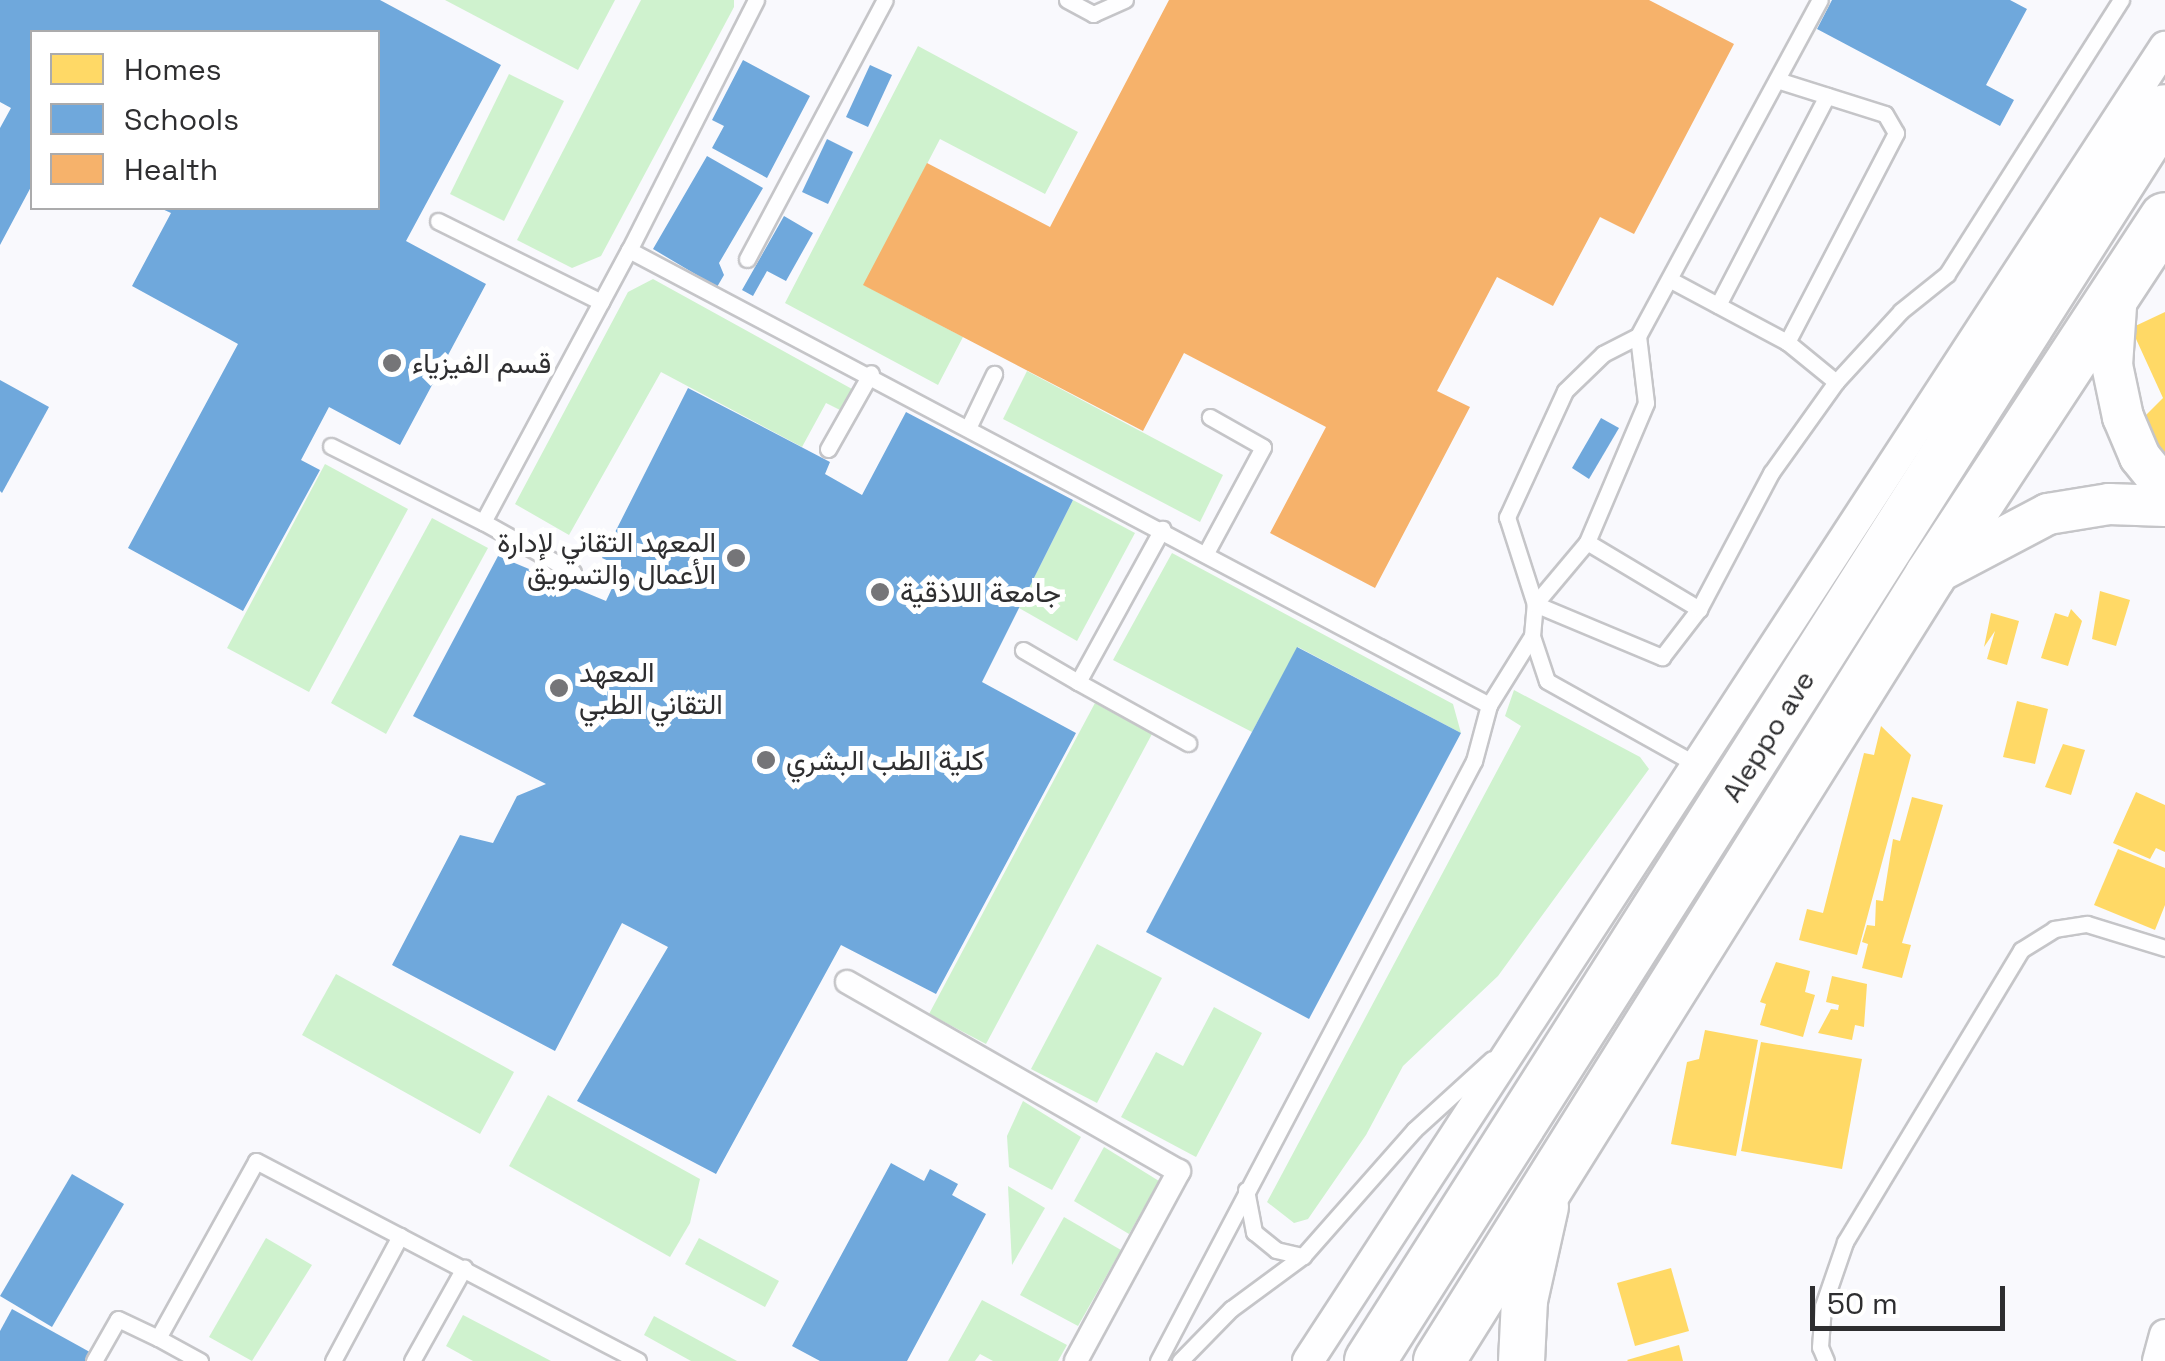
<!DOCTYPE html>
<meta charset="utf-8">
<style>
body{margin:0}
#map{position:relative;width:2165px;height:1361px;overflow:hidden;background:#f9f9fd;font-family:"Space Grotesk",Vazirmatn,sans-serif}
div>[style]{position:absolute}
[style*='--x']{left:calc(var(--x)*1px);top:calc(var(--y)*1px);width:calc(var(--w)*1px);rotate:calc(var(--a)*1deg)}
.green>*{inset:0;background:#cff2ce}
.homes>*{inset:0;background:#ffd966}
.schools>*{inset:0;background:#6fa8dc}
.health>*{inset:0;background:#f6b26b}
.roads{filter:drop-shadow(2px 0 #c5c5c8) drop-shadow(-2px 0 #c5c5c8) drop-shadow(0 2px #c5c5c8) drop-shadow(0 -2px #c5c5c8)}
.service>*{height:15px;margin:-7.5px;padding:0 7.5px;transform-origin:7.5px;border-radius:7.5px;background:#fefeff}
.pedestrian>*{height:22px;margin:-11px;padding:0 11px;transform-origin:11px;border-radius:11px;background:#fefeff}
.minor>*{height:30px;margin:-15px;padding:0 15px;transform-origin:15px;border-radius:15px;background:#fefeff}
.tertiary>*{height:40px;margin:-20px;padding:0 20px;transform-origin:20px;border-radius:20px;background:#fefeff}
.secondary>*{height:45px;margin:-22.5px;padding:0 22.5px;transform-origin:22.5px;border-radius:22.5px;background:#fefeff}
.primary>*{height:50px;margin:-25px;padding:0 25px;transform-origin:25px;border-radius:25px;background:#fefeff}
.dots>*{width:28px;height:28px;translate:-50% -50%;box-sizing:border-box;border:5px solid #fff;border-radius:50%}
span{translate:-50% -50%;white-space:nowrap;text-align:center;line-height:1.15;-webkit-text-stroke:10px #fff;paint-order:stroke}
.poi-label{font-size:28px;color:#2e2e30}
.left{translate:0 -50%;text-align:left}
.right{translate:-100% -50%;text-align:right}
.street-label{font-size:28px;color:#2e2e30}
.legend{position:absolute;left:30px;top:30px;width:350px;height:180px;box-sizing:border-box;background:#fff;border:2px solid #ababac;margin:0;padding:12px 18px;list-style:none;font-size:30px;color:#2e2e30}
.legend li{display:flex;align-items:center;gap:20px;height:50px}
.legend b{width:50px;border:2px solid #ababac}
.scale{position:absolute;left:1810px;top:1286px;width:195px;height:45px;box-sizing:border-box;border:5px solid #2e2e30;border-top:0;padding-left:12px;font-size:30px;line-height:35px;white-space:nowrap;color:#2e2e30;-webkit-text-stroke:8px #fff;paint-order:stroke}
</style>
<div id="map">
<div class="green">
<div style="clip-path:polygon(445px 0,615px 0,578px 70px)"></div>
<div style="clip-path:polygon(641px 0,734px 0,734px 7px,601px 256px,572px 268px,517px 240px)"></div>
<div style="clip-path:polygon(918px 46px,1078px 132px,1045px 194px,940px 139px,864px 285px,963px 337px,938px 385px,785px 303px)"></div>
<div style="clip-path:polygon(509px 74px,564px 101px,504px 221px,450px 194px)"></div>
<div style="clip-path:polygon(653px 279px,852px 389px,840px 410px,826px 403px,802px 447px,661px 372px,569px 535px,515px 504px,628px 292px)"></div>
<div style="clip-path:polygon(1027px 371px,1223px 475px,1200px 522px,1003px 419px)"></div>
<div style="clip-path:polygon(325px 464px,408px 509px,309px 692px,227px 648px)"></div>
<div style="clip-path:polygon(1073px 500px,1135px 533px,1077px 641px,1019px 608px)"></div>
<div style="clip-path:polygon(432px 518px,488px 548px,386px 734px,331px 703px)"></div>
<div style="clip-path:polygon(1172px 553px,1453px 704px,1461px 733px,1298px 647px,1252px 732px,1113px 660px)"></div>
<div style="clip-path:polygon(1514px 690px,1640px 757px,1649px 769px,1498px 976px,1403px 1066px,1366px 1135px,1308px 1219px,1294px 1223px,1267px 1202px,1521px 726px,1505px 716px)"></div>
<div style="clip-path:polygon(1095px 703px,1152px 734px,986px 1044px,929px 1014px)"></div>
<div style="clip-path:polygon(1097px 944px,1162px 978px,1097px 1103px,1031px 1069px)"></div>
<div style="clip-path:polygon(336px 974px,514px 1072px,480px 1134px,302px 1035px)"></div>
<div style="clip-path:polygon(1214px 1007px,1262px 1033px,1196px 1157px,1121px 1117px,1156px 1052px,1183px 1066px)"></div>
<div style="clip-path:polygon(548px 1095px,700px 1179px,690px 1223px,670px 1257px,509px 1166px)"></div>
<div style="clip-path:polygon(1023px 1101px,1081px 1137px,1052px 1190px,1009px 1167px,1007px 1136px)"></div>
<div style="clip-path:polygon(1104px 1147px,1159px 1181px,1129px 1234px,1074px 1201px)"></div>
<div style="clip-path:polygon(1008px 1186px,1045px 1208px,1012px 1265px)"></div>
<div style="clip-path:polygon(1064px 1217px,1121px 1250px,1078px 1326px,1020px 1295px)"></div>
<div style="clip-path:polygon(266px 1238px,312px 1265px,252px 1361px,209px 1337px)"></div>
<div style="clip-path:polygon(699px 1238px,779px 1281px,765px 1307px,685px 1264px)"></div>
<div style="clip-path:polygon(982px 1300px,1067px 1345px,1058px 1361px,993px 1361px,980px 1354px,975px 1361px,948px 1361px)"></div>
<div style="clip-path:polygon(463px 1315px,551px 1361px,473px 1361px,446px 1346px)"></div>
<div style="clip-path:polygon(654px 1316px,737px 1361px,691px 1361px,644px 1335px)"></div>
</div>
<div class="homes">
<div style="clip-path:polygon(2165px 312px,2165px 488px,2127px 434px,2163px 398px,2131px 328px)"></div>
<div style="clip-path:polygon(2100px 591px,2130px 600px,2116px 646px,2092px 639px)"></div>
<div style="clip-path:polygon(2071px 609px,2082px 621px,2068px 666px,2041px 658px,2055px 613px,2068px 617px)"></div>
<div style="clip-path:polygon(1991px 613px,2019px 621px,2007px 665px,1987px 659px,1995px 631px,1984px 647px)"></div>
<div style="clip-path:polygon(2017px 701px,2048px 709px,2035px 764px,2003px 757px)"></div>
<div style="clip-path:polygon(1881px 726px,1911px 755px,1857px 955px,1799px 940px,1807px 909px,1823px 913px,1864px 753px,1874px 755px)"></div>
<div style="clip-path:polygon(2063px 744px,2085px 750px,2071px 795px,2045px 787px)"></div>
<div style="clip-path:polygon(2136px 792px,2165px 805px,2165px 852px,2156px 848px,2150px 859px,2113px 843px)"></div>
<div style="clip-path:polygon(1912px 797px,1943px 805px,1902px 943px,1911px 945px,1902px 978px,1862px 968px,1868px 944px,1862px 942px,1867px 925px,1875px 926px,1876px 900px,1883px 901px,1893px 839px,1900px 841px)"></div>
<div style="clip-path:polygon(2118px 849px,2165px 868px,2165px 905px,2155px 930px,2094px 905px)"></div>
<div style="clip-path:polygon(1776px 962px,1810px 971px,1805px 992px,1815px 995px,1803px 1037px,1760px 1025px,1766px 1004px,1760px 1002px)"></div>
<div style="clip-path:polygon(1832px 976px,1867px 984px,1864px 1027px,1855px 1025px,1852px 1040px,1818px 1033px,1831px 1009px,1838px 1010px,1839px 1005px,1826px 1002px)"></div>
<div style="clip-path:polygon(1705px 1030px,1758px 1040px,1736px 1156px,1671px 1144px,1687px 1062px,1699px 1059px)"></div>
<div style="clip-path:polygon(1761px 1042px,1862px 1059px,1842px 1169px,1741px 1151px)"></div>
<div style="clip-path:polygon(1671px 1268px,1689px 1331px,1635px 1346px,1617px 1283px)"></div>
<div style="clip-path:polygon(1679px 1345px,1683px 1361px,1628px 1361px,1627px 1360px)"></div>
</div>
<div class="schools">
<div style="clip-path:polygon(0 0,380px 0,501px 65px,406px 241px,486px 284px,400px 445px,329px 407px,301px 460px,320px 470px,243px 611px,128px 548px,238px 344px,132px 286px,171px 213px,160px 208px,378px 208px,378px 32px,32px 32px,32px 185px,0 245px,0 128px,11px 108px,0 102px)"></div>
<div style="clip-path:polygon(1832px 0,2010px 0,2027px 9px,1986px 85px,2014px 100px,2000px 126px,1817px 29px)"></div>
<div style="clip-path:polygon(743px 60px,810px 96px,767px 178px,712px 148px,724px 126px,712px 120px)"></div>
<div style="clip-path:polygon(870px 65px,892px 75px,868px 127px,846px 117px)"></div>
<div style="clip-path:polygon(827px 139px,853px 152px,828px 204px,802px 192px)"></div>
<div style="clip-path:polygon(707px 156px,763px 188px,719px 263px,724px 275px,717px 287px,653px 249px)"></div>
<div style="clip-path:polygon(784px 216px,813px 233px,786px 281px,767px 271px,753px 296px,742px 290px)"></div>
<div style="clip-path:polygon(0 380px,49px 407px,2px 493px,0 491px)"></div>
<div style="clip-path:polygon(688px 388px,830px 462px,825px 474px,862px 495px,906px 412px,1073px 500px,982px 682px,1076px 733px,936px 994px,841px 945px,716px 1174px,577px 1101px,668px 947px,622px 923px,555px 1051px,392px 965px,460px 835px,493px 843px,517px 796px,546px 784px,413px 716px,498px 556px,606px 601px,622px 567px,602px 558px)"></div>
<div style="clip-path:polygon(1601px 418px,1619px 428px,1589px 479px,1572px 468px)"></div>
<div style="clip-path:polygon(1297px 647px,1461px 733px,1309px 1019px,1146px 932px)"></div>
<div style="clip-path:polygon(891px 1163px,924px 1181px,930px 1169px,958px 1184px,952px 1195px,986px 1214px,907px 1361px,820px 1361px,792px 1346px)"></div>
<div style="clip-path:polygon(72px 1174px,124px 1204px,52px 1327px,0 1296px)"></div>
<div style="clip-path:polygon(12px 1309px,97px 1356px,94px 1361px,0 1361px,0 1331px)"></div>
</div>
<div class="health">
<div style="clip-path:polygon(1169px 0,1649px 0,1734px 44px,1634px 234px,1600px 217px,1553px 306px,1497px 277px,1437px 391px,1470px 407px,1375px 588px,1270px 533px,1326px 427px,1184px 353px,1143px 431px,863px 285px,927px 163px,1050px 227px)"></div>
</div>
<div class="roads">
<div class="service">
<div style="--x:756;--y:0;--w:280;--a:116.9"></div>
<div style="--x:629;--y:250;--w:973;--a:27.88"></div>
<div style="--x:1067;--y:0;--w:30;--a:28"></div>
<div style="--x:1093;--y:14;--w:35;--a:-24"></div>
<div style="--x:1777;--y:80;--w:113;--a:17.5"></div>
<div style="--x:1885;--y:114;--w:22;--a:60"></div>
<div style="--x:1896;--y:133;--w:236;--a:117.5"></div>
<div style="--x:438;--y:221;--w:182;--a:26.4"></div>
<div style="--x:747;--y:259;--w:293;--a:-62"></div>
<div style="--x:1718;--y:305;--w:236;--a:-62.5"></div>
<div style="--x:1638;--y:336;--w:39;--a:153"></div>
<div style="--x:1603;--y:354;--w:53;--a:135.8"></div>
<div style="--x:1565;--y:391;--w:139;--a:114.7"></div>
<div style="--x:1507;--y:517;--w:91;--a:72.2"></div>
<div style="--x:1535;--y:604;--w:138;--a:22.7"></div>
<div style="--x:1662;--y:657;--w:61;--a:-52.4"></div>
<div style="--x:1836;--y:382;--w:96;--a:-47.5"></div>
<div style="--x:1901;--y:311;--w:59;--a:-38.8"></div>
<div style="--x:1947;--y:274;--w:325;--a:-57.6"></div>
<div style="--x:969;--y:426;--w:58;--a:-64.3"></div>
<div style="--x:331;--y:446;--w:170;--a:26.6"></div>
<div style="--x:828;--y:449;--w:87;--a:-60.5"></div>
<div style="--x:1587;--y:542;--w:131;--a:30.9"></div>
<div style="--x:1699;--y:609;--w:154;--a:-62.1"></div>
<div style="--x:1771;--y:473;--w:112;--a:-54.5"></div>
<div style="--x:1836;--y:382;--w:63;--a:-140.8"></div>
<div style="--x:1787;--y:342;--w:132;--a:-151.9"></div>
<div style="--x:1206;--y:553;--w:120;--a:-61.7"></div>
<div style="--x:1263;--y:447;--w:61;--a:-150.5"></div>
<div style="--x:573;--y:572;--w:103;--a:-150.9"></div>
<div style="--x:483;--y:522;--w:309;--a:-61.8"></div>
<div style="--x:1532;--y:636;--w:47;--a:71.6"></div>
<div style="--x:1547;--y:681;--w:168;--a:29.2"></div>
<div style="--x:1023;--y:650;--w:64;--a:30.2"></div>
<div style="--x:1078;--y:682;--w:175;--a:-61.2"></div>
<div style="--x:1078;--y:682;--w:126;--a:29"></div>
<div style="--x:1246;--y:1190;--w:43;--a:79.2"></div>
<div style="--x:1254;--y:1232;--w:28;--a:39"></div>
<div style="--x:1276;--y:1250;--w:28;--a:13"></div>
<div style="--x:158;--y:1338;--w:48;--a:28.7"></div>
<div style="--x:94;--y:1361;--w:48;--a:-60.3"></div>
<div style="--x:118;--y:1319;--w:44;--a:25.4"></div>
<div style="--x:158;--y:1338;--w:202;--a:-61"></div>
<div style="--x:256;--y:1161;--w:431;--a:27.6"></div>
<div style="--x:333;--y:1361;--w:142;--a:-61.8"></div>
<div style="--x:412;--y:1361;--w:107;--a:-60.8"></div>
<div style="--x:1158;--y:1361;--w:678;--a:-62.23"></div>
<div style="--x:1474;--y:761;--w:58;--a:-75"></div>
<div style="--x:1489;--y:705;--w:81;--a:-58.1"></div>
<div style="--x:1532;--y:636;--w:32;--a:-85"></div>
<div style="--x:1535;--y:604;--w:81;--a:-50"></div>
<div style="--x:1587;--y:542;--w:151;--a:-67"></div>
<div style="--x:1646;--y:403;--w:67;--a:-96.8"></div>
<div style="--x:1638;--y:336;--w:382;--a:-61.6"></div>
<div style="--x:1180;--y:1361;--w:73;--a:-45.6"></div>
<div style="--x:1231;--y:1309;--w:89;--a:-36.4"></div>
<div style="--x:1303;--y:1256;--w:168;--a:-48.6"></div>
<div style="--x:1414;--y:1130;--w:105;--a:-42.3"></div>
<div style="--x:1826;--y:1361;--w:15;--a:-113"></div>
<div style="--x:1820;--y:1347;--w:41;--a:-85.8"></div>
<div style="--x:1823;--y:1306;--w:68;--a:-71"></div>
<div style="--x:1845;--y:1242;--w:341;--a:-58.9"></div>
<div style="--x:2021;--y:950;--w:39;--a:-32"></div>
<div style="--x:2054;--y:929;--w:33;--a:-9"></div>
<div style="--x:2087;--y:924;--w:82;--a:17.1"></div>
</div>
<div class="pedestrian">
<div style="--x:847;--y:982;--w:382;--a:29.7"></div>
<div style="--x:1179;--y:1171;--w:216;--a:118.5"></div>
</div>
<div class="minor">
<div style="--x:1308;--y:1361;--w:1569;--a:-56.89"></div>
<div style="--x:2158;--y:1361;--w:27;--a:-75"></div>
</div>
<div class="tertiary">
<div style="--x:2117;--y:292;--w:73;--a:93.9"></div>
<div style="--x:2112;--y:365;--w:53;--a:78.1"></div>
<div style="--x:2123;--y:417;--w:43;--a:67"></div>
<div style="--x:2140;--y:457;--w:40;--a:51"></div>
<div style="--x:1934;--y:574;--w:129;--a:-27.8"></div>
<div style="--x:2048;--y:514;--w:62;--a:-9.3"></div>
<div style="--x:2109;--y:504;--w:56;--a:2"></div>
</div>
<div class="secondary">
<div style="--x:1521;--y:1361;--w:61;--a:-87.2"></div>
<div style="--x:1524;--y:1300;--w:96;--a:-77.4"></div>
</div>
<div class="primary">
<div style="--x:1370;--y:1361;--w:1482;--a:-57.56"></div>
<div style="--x:1439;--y:1361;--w:926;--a:-57.97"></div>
<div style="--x:1930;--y:576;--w:428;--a:-56.7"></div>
</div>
</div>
<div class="dots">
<div style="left:392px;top:363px;background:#757578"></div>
<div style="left:736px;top:558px;background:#757578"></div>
<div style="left:880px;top:592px;background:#757578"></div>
<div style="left:559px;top:688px;background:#757578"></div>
<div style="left:766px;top:760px;background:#757578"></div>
</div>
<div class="poi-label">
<span class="left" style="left:412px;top:363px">قسم الفيزياء</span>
<span class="right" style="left:716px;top:558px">المعهد التقاني لإدارة<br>الأعمال والتسويق</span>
<span class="left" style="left:900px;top:592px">جامعة اللاذقية</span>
<span class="left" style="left:579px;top:688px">المعهد<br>التقاني الطبي</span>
<span class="left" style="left:786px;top:760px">كلية الطب البشري</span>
</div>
<div class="street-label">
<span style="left:1768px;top:736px;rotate:-58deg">Aleppo ave</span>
</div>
<ul class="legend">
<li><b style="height:28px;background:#ffd966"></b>Homes</li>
<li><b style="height:28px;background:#6fa8dc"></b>Schools</li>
<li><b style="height:28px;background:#f6b26b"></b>Health</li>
</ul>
<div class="scale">50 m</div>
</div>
